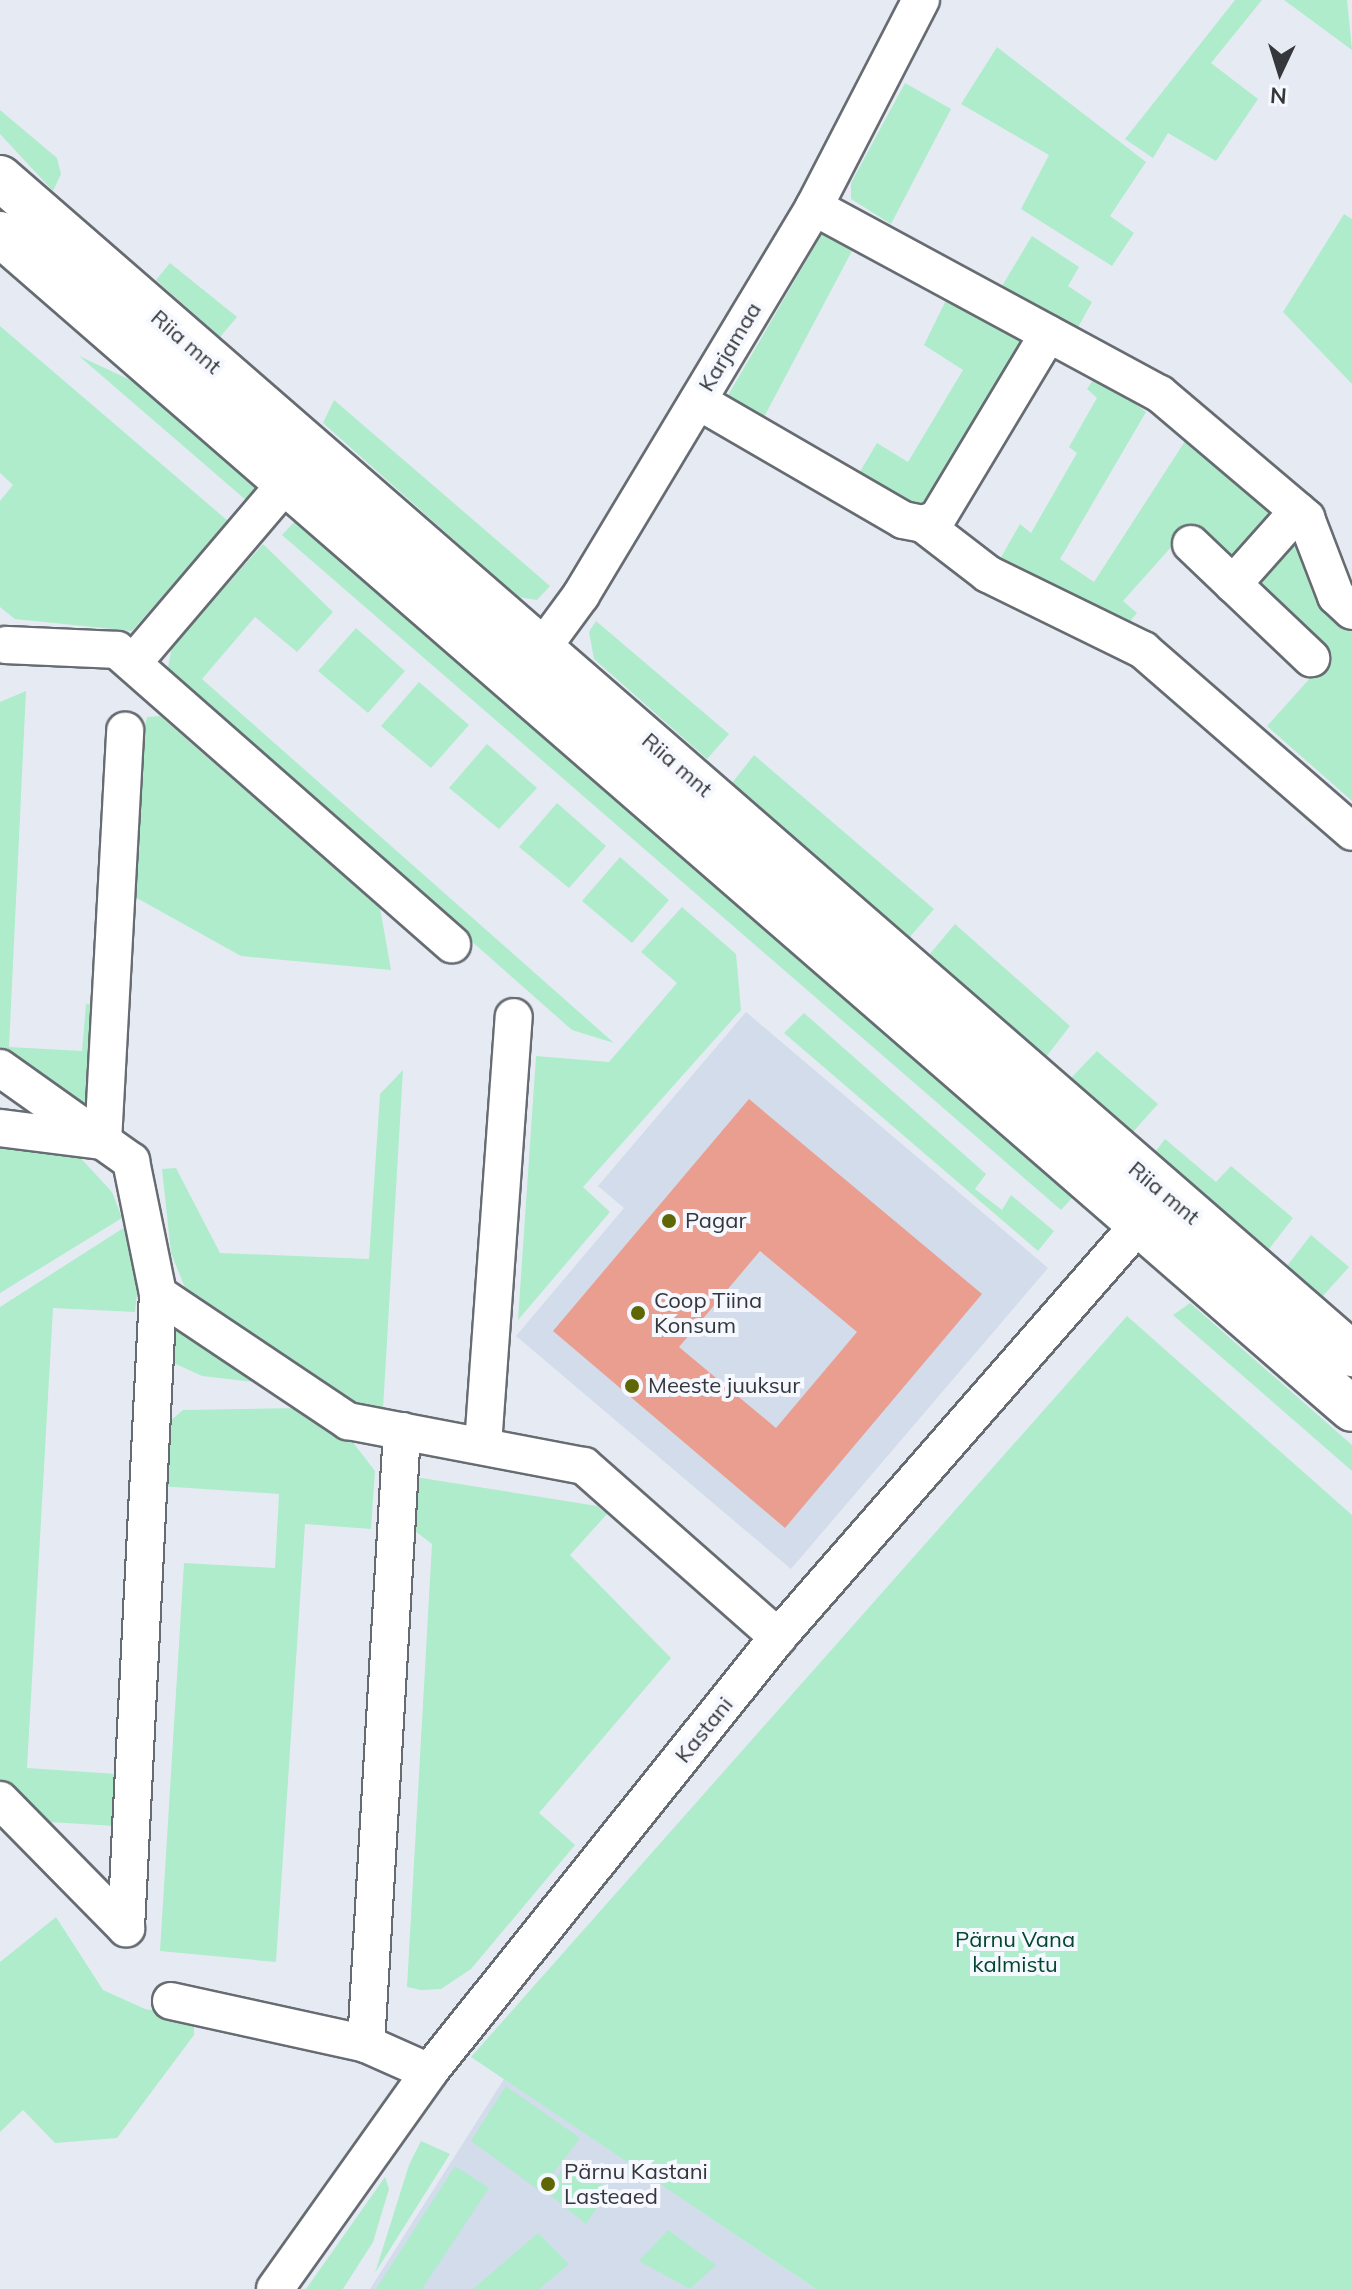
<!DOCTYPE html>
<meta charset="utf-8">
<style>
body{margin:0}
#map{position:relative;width:1352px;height:2289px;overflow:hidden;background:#e6ebf3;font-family:Mulish,sans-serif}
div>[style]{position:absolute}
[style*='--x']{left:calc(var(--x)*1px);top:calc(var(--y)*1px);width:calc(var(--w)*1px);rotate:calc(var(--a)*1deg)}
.built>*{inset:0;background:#d3dcea}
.green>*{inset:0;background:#aeeccc}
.building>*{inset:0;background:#ea9e90}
.roads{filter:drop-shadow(2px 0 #676c72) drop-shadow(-2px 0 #676c72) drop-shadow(0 2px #676c72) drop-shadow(0 -2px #676c72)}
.street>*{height:36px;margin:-18px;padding:0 18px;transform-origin:18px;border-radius:18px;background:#fff}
.secondary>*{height:44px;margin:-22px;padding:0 22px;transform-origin:22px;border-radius:22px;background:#fff}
.dots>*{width:22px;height:22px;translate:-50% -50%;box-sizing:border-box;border:4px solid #f5f9ff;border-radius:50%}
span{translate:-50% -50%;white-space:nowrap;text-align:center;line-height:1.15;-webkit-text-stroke:8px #f5f9ff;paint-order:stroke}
.street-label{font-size:22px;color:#35373a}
.poi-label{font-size:22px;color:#35373a}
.left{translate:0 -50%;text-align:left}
.park-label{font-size:22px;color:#04462e}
.north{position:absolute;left:1240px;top:32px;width:80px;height:80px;-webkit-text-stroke:6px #f5f9ff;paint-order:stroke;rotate:184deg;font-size:22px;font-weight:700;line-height:32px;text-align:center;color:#35373a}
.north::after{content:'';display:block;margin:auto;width:28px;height:36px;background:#35373a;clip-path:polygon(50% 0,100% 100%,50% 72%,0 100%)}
</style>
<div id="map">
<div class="built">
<div style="clip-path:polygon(746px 1012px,1048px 1268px,791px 1569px,516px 1336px,624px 1208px,598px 1186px)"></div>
<div style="clip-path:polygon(504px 2079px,816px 2289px,370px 2289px)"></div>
</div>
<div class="green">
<div style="clip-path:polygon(1235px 0,1262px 0,1211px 63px,1258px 99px,1216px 161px,1168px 133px,1153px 158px,1125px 139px)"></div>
<div style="clip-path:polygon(1284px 0,1347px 0,1352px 50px)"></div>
<div style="clip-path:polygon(997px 47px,1146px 162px,1110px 216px,1134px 233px,1112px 266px,1021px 209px,1049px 155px,961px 104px)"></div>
<div style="clip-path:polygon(905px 83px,951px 109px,891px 224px,851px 199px,851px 183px)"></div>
<div style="clip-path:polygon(0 110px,57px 158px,61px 174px,53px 191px,0 134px)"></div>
<div style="clip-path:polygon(1344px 214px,1352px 219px,1352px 384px,1283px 312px)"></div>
<div style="clip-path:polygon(823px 232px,853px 249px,763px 419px,723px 404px)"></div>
<div style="clip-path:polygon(1032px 236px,1079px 267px,1068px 286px,1092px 302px,1076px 331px,1002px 286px)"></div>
<div style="clip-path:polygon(170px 263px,237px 317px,220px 337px,156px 280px)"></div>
<div style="clip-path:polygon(950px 292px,1029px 348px,921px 515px,855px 480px,877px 443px,908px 462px,963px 370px,924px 345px)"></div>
<div style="clip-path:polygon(0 326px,228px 521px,132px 631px,15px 619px,0 607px,0 501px,13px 485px,0 473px)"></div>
<div style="clip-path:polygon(79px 356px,139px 384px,259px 487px,247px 501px)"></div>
<div style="clip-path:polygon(1097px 374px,1146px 412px,1060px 559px,1094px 582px,1187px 438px,1278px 511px,1230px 560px,1190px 526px,1123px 601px,1137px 613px,1122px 631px,995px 568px,1020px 524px,1031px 533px,1077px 453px,1069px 447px,1097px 398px,1087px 389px)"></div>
<div style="clip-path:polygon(334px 400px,550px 586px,537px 600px,518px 597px,323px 423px)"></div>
<div style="clip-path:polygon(297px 519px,1073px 1197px,1061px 1210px,282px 535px)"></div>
<div style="clip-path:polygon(1300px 530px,1352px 627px,1352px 801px,1267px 726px,1329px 657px,1256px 578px)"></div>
<div style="clip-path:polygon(263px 544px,333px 612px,297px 652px,255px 617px,202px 679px,614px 1043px,572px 1030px,175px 679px,168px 667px,172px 647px)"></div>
<div style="clip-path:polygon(596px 621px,729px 734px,707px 759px,594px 659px,589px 632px)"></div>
<div style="clip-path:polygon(356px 628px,405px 671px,368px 713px,318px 671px)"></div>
<div style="clip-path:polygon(419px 682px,469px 725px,431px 768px,381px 726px)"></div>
<div style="clip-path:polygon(26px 691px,9px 1047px,82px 1051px,86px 1004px,100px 1005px,92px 1119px,0 1053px,0 702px)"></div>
<div style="clip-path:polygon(160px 716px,380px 908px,391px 970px,241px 956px,135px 897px,144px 730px,147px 717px)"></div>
<div style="clip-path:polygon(487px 744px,537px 788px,499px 829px,449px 788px)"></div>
<div style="clip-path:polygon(754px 755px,934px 909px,909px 938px,732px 783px)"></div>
<div style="clip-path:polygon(557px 803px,606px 846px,569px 888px,519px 847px)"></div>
<div style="clip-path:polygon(620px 857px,669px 900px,632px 943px,582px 901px)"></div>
<div style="clip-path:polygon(682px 907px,736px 954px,741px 1010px,583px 1187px,610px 1212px,518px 1320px,536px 1056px,609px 1062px,677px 983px,641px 952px)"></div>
<div style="clip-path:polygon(955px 924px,1070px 1026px,1046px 1057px,929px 955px)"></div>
<div style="clip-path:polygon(804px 1013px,986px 1174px,975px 1189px,1002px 1210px,1011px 1195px,1054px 1231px,1038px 1251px,784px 1033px)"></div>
<div style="clip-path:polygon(1097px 1051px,1158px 1104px,1132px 1133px,1071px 1078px)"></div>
<div style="clip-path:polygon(403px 1070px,383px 1409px,346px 1401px,188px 1295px,171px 1253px,162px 1169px,176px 1168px,220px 1253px,369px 1259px,380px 1094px)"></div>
<div style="clip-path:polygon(0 1139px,75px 1152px,112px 1192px,122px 1218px,0 1293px)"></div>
<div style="clip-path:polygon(1165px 1139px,1216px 1182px,1231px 1166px,1293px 1218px,1269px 1249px,1155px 1152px)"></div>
<div style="clip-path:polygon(125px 1227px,139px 1276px,135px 1312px,53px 1308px,27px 1768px,117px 1774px,116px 1826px,31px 1821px,0 1789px,0 1307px)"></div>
<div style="clip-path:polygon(1311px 1235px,1349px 1267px,1321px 1298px,1286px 1267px)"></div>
<div style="clip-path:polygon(1190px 1303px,1352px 1445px,1352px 1471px,1173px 1315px)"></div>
<div style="clip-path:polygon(171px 1316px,184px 1321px,254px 1382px,202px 1376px,176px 1364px,166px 1350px)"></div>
<div style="clip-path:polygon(1127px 1316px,1352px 1515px,1352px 2289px,816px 2289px,471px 2057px)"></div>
<div style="clip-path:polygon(303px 1408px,345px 1432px,375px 1471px,371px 1529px,305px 1524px,276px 1962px,160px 1951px,184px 1563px,275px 1568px,279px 1494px,159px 1486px,163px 1427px,183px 1410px)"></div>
<div style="clip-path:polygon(409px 1476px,597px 1506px,607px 1514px,570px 1555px,671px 1658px,539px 1813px,575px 1845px,471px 1969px,441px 1989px,421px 1990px,407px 1987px,432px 1544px,407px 1525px)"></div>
<div style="clip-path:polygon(56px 1917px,103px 1990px,145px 2009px,194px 2017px,194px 2035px,117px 2138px,55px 2143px,23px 2110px,0 2132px,0 1962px)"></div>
<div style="clip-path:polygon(506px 2086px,580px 2138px,540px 2191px,471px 2141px)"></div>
<div style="clip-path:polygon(421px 2141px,450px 2154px,375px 2273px,409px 2165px)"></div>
<div style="clip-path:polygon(570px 2159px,609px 2190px,586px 2224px,546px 2192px)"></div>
<div style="clip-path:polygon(455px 2166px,489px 2188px,422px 2289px,376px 2289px)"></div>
<div style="clip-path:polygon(385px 2177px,389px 2189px,373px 2242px,343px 2289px,306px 2289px)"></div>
<div style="clip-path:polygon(668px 2230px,716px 2265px,690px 2289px,639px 2261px)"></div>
<div style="clip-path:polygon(538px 2233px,569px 2264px,539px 2289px,473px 2289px)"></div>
</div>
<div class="building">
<div style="clip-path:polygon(evenodd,749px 1099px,982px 1294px,785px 1528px,553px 1331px,749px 1099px,760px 1251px,857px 1332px,776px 1428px,679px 1347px,760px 1251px)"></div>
</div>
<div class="roads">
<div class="street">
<div style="--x:814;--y:207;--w:393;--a:28.4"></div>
<div style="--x:1160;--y:394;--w:192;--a:40.3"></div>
<div style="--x:1306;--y:518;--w:84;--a:69"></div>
<div style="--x:1336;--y:596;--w:22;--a:43"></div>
<div style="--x:698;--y:401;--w:237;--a:30.1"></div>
<div style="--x:903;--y:520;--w:20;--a:11"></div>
<div style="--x:923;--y:524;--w:15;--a:-20"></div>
<div style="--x:937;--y:519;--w:216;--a:-59"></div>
<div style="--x:1298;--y:511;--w:98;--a:131.7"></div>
<div style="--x:1233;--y:584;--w:108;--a:43.5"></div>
<div style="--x:923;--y:524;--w:82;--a:37.6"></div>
<div style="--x:988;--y:574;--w:173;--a:26.1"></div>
<div style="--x:1143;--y:650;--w:277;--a:41"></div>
<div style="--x:1191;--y:544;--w:58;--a:43.6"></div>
<div style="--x:6;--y:645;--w:111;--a:2.6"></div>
<div style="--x:117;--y:650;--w:446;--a:41.3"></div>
<div style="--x:133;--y:663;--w:262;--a:-49.6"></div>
<div style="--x:526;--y:670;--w:93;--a:-53.7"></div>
<div style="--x:581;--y:595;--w:453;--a:-59"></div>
<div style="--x:814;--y:207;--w:233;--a:-62.7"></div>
<div style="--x:0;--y:1068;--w:161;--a:35.4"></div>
<div style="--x:131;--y:1161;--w:136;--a:78.5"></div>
<div style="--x:158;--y:1294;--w:229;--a:33.8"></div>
<div style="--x:348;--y:1421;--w:240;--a:10.8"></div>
<div style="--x:584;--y:1466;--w:259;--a:41.4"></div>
<div style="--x:0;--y:1128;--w:104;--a:7.2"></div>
<div style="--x:103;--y:1141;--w:411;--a:-86.9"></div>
<div style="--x:483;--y:1445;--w:429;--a:-85.9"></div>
<div style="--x:0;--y:1800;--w:180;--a:45.5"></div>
<div style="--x:126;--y:1928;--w:635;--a:-87.11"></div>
<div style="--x:171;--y:2001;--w:200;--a:12.4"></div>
<div style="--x:366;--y:2044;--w:69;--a:24"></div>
<div style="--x:366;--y:2044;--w:614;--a:-86.64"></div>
<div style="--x:275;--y:2289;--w:266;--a:-54.6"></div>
<div style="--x:429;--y:2072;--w:558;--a:-51.26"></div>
<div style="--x:778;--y:1637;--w:573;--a:-48.82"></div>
</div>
<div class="secondary">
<div style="--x:0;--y:178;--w:1792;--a:41.02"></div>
<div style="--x:0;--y:234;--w:1791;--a:40.99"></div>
</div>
</div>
<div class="dots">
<div style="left:669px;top:1221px;background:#5f6604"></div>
<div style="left:638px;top:1313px;background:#5f6604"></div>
<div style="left:632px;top:1386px;background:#5f6604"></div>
<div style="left:548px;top:2184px;background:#5f6604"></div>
</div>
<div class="street-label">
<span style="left:186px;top:342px;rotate:41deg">Riia mnt</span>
<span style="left:730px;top:347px;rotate:-59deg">Karjamaa</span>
<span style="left:677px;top:765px;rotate:41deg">Riia mnt</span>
<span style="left:1164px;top:1193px;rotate:40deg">Riia mnt</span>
<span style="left:704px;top:1730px;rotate:-51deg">Kastani</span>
</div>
<div class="poi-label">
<span class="left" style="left:685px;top:1221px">Pagar</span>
<span class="left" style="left:654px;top:1313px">Coop Tiina<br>Konsum</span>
<span class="left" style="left:648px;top:1386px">Meeste juuksur</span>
<span class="left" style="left:564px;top:2184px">Pärnu Kastani<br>Lasteaed</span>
</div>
<div class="park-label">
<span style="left:1015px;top:1952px">Pärnu Vana<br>kalmistu</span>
</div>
<div class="north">N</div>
</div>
